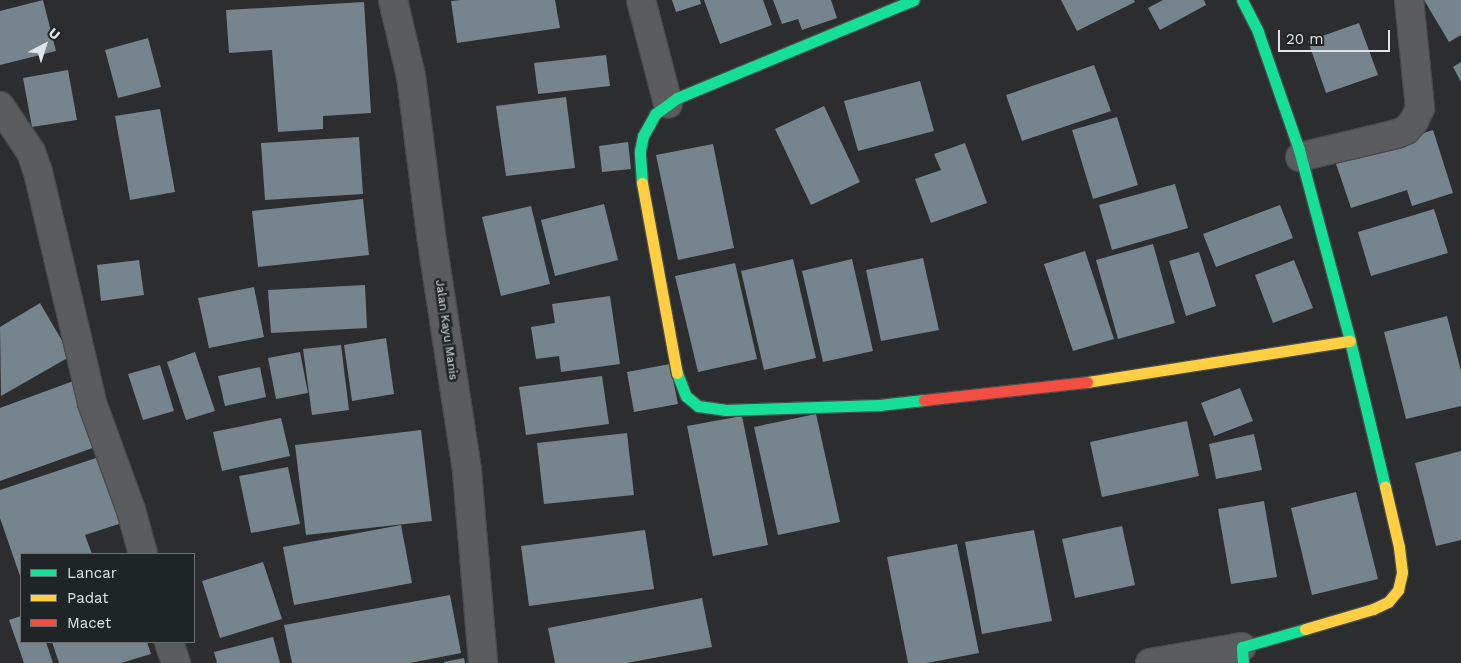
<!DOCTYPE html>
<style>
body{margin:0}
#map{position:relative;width:1461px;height:663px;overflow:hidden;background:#2b2d2f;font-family:"Work Sans",sans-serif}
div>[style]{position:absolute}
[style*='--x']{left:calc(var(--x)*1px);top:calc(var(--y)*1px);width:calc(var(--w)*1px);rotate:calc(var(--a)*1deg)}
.building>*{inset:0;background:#76848d}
.roads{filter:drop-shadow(1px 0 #494b4d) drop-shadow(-1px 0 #494b4d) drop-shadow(0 1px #494b4d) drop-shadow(0 -1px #494b4d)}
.street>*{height:28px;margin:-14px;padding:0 14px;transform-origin:14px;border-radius:14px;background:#5a5c5d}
.fast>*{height:11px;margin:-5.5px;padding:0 5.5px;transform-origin:5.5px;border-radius:5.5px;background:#16e098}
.slow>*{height:11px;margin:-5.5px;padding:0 5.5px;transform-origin:5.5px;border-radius:5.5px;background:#ffcf43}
.jam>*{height:11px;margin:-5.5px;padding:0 5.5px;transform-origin:5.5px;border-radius:5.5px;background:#f24e42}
span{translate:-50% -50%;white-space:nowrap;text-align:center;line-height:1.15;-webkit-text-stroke:5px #1f2427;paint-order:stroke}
.street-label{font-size:12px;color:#e1e4e6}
.legend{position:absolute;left:20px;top:553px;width:175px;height:90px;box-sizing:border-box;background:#1f2427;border:1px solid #6d7173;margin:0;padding:6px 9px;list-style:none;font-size:15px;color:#e1e4e6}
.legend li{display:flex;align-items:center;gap:10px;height:25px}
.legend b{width:25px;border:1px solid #6d7173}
.north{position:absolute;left:20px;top:20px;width:50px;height:50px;-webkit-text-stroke:4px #1f2427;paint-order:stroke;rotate:40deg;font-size:14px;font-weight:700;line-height:20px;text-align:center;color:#e1e4e6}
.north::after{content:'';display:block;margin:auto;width:18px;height:22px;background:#e1e4e6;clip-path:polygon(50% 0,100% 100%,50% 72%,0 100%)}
.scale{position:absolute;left:1278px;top:30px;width:112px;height:22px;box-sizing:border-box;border:2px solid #e1e4e6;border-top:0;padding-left:6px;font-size:15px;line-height:18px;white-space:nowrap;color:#e1e4e6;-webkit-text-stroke:4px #1f2427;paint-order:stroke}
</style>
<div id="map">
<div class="building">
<div style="clip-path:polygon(43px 0,56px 51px,0 65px,0 11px)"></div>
<div style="clip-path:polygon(461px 0,555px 0,560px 28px,457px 43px,451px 1px)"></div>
<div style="clip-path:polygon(672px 0,700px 0,701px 4px,676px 12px)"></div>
<div style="clip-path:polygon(704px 0,763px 0,772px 25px,720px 44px)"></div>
<div style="clip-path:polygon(773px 0,831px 0,837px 18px,802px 30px,798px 19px,782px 24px)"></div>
<div style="clip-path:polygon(1061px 0,1134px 0,1135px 2px,1077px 31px)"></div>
<div style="clip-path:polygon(1163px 0,1204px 0,1206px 5px,1160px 30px,1148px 8px)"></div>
<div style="clip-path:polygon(1424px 0,1461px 0,1461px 35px,1449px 42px)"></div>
<div style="clip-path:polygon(364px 2px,371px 113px,323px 116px,323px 129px,278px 132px,272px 50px,229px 53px,226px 10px)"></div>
<div style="clip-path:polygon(1359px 23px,1378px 75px,1326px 93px,1308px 41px)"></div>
<div style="clip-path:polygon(148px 38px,161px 87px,118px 98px,105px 50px)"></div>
<div style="clip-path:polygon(606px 55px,610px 86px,538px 94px,534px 63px)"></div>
<div style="clip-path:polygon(1461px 62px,1461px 82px,1453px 67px)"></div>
<div style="clip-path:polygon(1094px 65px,1111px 111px,1022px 141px,1006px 95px)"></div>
<div style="clip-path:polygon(68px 70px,77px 120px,32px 127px,23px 78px)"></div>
<div style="clip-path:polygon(920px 81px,934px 131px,858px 151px,844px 101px)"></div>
<div style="clip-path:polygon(566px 97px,575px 168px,506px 176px,496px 106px)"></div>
<div style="clip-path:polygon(824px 106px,860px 182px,811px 205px,775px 129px)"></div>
<div style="clip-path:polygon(160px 109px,175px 192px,130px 200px,115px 116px)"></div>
<div style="clip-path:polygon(1117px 117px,1138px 185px,1093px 199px,1072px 130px)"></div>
<div style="clip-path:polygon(1433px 130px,1453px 193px,1412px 206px,1407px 190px,1351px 208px,1335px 161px)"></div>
<div style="clip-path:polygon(359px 137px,363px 194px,265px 200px,261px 143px)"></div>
<div style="clip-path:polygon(628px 142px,631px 169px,602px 172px,599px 146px)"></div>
<div style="clip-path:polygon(965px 143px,987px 203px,931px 223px,915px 179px,941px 170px,934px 154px)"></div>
<div style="clip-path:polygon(713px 144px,734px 248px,678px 260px,656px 155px)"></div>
<div style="clip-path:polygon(1175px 184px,1188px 228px,1112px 250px,1099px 205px)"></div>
<div style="clip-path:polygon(363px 199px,369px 255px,258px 267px,252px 211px)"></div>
<div style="clip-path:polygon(604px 204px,618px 260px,555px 276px,541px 220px)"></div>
<div style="clip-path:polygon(1280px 205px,1293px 238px,1216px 267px,1203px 234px)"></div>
<div style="clip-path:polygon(531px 206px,550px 284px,501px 296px,482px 217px)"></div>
<div style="clip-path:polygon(1434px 209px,1448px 253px,1371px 276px,1358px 232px)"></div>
<div style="clip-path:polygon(1153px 244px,1175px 323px,1118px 339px,1096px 260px)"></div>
<div style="clip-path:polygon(1085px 251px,1114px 339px,1073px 351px,1044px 264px)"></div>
<div style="clip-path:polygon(1199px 252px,1216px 306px,1186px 316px,1169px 261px)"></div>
<div style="clip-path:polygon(923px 258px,939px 330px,881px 341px,866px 270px)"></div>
<div style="clip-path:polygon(793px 259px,816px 358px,764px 370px,741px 271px)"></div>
<div style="clip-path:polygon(852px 259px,873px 351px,823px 362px,802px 271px)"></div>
<div style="clip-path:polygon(139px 260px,144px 295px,101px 301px,97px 265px)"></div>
<div style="clip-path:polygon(1294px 260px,1313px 308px,1273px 323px,1255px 275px)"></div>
<div style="clip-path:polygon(735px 263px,757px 359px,698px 372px,675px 276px)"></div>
<div style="clip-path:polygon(365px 285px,367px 328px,271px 333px,268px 290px)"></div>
<div style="clip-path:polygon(254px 287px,264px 337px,209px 348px,198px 298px)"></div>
<div style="clip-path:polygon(610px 296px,620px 364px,561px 372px,559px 356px,536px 359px,531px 327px,555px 323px,552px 304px)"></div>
<div style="clip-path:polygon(40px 303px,71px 356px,1px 396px,0 327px)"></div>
<div style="clip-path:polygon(1447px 316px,1461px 371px,1461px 406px,1406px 419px,1384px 332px)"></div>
<div style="clip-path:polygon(386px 338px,394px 394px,352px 401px,344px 345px)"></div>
<div style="clip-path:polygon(341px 345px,349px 410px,312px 415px,303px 349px)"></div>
<div style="clip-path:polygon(195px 352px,215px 411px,186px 420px,167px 362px)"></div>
<div style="clip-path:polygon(300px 352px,308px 393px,276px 399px,268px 358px)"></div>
<div style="clip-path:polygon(670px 364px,678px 404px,634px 412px,627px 372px)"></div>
<div style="clip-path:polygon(160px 365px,174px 411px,143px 420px,128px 374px)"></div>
<div style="clip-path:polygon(260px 367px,266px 397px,225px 406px,218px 376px)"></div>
<div style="clip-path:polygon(602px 376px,609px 424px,526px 435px,519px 387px)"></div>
<div style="clip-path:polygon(76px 380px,101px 445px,0 481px,0 408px)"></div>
<div style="clip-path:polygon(1240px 388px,1253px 421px,1214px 436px,1201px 403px)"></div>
<div style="clip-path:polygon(816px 414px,840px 522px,778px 535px,754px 427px)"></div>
<div style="clip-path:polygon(742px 416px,768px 545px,713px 556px,687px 426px)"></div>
<div style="clip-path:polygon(281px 418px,290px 456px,222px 471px,213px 432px)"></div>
<div style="clip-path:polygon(1187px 421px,1199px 476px,1102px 497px,1090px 442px)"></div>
<div style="clip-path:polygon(421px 430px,432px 521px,306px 535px,295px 445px)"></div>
<div style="clip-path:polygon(627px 433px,634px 495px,544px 504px,537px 443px)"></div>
<div style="clip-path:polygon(1254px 434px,1262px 470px,1216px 479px,1209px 444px)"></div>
<div style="clip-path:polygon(1461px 451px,1461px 540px,1436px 546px,1415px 463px)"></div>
<div style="clip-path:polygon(102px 456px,125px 522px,85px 535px,92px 554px,21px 554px,21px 579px,0 518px,0 490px)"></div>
<div style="clip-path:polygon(288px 467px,300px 524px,251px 533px,239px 476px)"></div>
<div style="clip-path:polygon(1356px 492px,1378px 579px,1312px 595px,1291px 508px)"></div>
<div style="clip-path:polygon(1264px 501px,1277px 577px,1231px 584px,1218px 509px)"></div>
<div style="clip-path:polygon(401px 525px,412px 583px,294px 605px,283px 547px)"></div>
<div style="clip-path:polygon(1122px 526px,1135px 585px,1075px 598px,1062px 539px)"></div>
<div style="clip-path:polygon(645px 530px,654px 589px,529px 606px,521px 546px)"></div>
<div style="clip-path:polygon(1034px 530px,1052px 621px,982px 634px,965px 542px)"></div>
<div style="clip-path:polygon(957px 544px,979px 653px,927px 663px,908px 663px,887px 557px)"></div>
<div style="clip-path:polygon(263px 562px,282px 619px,220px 638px,202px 581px)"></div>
<div style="clip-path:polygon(450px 595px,461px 653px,410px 663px,292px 663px,284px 625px)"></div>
<div style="clip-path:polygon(702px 598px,712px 647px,627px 663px,555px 663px,548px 628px)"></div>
<div style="clip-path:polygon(21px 616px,21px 642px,46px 642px,53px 663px,24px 663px,9px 620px)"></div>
<div style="clip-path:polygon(273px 637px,280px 663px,217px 663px,214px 652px)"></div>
<div style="clip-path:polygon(52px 642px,147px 642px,151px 654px,121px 663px,59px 663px)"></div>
<div style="clip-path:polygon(464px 658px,465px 663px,444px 663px,444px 662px)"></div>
</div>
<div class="roads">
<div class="street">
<div style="--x:393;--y:0;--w:78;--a:76.7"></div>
<div style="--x:411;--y:76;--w:160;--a:82.8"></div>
<div style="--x:431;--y:235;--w:239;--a:81.3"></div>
<div style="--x:467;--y:471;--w:193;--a:85.2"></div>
<div style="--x:641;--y:0;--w:107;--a:75.4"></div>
<div style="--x:0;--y:106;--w:55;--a:56"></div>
<div style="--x:31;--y:152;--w:21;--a:71"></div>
<div style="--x:38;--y:172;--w:237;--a:76.8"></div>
<div style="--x:92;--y:403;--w:114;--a:70"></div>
<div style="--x:131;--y:510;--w:46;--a:74.7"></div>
<div style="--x:1300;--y:157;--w:100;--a:-13.3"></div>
<div style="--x:1397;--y:134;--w:10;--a:-24"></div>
<div style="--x:1406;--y:130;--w:12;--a:-48"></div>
<div style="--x:1414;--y:121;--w:14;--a:-65"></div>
<div style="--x:1420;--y:108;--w:109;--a:-95.8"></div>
<div style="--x:169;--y:642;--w:22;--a:72"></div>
<div style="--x:1150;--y:663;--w:93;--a:-9.9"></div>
</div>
<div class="fast">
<div style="--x:1242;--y:0;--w:36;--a:63"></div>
<div style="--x:1258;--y:32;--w:125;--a:70.8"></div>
<div style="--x:1299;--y:150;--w:198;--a:75"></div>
<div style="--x:1350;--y:341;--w:150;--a:76.5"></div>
<div style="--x:642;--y:183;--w:32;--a:-94"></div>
<div style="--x:640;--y:151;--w:15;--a:-79"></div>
<div style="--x:643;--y:136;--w:25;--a:-61"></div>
<div style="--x:655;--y:114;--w:27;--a:-36"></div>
<div style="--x:677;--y:98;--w:256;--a:-22.5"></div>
<div style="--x:677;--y:373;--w:25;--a:69"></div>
<div style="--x:686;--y:396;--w:16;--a:40"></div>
<div style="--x:698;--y:406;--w:27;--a:8"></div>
<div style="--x:725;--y:410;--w:154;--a:-1.9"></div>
<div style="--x:879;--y:405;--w:45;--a:-6.3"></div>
<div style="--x:1243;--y:663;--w:16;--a:-94"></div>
<div style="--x:1242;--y:647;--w:66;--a:-15.9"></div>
</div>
<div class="slow">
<div style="--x:642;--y:183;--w:193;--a:79.6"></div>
<div style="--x:1087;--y:382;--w:266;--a:-8.9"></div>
<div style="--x:1305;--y:629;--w:71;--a:-16.4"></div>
<div style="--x:1373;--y:609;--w:17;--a:-25"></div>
<div style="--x:1388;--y:602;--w:16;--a:-50"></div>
<div style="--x:1398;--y:590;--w:18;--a:-77"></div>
<div style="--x:1402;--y:572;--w:25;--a:-97"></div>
<div style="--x:1399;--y:547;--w:62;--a:-103.1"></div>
</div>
<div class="jam">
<div style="--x:924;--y:400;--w:164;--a:-6.3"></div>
</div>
</div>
<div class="street-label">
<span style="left:446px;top:330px;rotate:82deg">Jalan Kayu Manis</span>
</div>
<ul class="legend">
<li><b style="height:6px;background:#16e098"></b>Lancar</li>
<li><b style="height:6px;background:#ffcf43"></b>Padat</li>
<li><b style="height:6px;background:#f24e42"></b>Macet</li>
</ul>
<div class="north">U</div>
<div class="scale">20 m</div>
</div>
